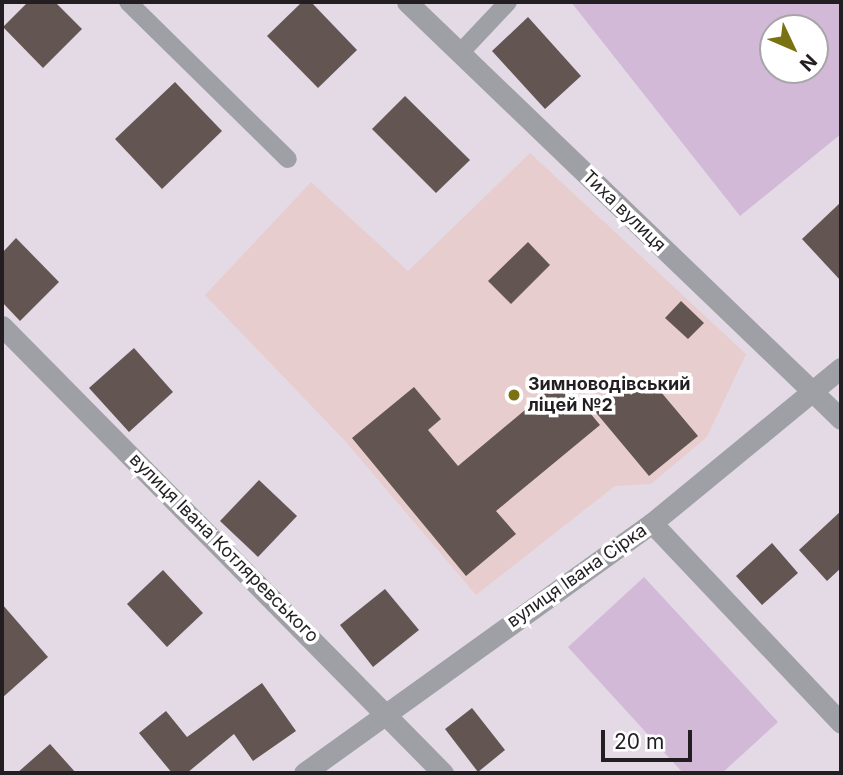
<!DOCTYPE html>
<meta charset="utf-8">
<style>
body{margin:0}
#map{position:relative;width:843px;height:775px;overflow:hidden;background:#e4dae6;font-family:Inter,sans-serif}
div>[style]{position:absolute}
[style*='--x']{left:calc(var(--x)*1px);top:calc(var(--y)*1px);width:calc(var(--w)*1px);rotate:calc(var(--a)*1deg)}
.education>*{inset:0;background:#e7cdce}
.green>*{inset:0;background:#d2b9d8}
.building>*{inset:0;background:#635552}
.service>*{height:18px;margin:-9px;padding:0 9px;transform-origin:9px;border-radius:9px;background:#9fa0a6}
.minor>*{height:21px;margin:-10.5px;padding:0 10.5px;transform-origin:10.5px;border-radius:10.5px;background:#9fa0a6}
.tertiary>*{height:21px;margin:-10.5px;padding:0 10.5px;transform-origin:10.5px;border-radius:10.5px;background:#9fa0a6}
.dots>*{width:19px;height:19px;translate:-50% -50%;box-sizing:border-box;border:4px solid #fff;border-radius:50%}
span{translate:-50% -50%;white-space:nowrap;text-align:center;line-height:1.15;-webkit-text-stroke:7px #fff;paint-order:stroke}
.street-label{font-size:18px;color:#221e22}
.poi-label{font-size:18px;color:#221e22;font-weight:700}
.left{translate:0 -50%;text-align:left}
.frame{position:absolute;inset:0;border:4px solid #221e22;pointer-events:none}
.north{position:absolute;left:759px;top:14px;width:70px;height:70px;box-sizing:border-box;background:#fff;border:2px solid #a7a5a7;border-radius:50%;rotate:134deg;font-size:19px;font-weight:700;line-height:28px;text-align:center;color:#221e22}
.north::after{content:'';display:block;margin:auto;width:24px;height:32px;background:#7a7112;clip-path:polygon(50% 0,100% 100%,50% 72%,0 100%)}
.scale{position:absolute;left:601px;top:730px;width:91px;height:32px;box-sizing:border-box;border:4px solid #221e22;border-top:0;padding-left:9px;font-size:21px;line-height:24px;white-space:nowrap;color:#221e22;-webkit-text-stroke:5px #fff;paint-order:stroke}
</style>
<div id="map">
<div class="education">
<div style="clip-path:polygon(530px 153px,746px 354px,707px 437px,651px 484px,615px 486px,476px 595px,345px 441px,205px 295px,311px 182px,408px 271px)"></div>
</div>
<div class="green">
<div style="clip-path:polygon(evenodd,571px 2px,841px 2px,841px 134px,740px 216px,571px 2px,773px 28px,815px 28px,815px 70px,773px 70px,773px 28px)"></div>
<div style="clip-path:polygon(644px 577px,778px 722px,722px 773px,683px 773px,568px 647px)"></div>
</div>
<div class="building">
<div style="clip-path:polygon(28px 2px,55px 2px,82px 29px,43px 68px,3px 27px)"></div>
<div style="clip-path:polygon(302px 2px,311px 2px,357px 50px,318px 88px,267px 36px)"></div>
<div style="clip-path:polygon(528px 17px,581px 76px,545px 109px,492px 51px)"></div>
<div style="clip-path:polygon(175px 82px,222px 131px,162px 189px,115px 139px)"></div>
<div style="clip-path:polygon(405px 96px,470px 160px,436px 193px,372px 129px)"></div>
<div style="clip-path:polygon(841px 202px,841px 281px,802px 239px)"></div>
<div style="clip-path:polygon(16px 238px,59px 282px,20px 321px,2px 302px,2px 253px)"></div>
<div style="clip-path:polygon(528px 242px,550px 265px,511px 304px,488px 281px)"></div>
<div style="clip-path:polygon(681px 301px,704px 323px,688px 339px,665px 318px)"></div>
<div style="clip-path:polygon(134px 348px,173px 392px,129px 432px,89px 388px)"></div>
<div style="clip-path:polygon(562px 379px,600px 425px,496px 511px,516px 534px,466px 576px,352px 438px,414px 387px,441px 419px,428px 430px,458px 466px)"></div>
<div style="clip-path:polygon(650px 379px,698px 436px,649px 476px,593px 409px,622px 384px,631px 395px)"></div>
<div style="clip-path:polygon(259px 480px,297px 516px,258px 557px,220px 521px)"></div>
<div style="clip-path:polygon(841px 511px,841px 568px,827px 581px,799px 550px)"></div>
<div style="clip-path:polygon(772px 543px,798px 573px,762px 605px,736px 576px)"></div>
<div style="clip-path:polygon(163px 570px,203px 613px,167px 647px,127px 604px)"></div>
<div style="clip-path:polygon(385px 589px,419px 630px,373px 667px,340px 625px)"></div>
<div style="clip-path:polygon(2px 604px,48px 657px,2px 698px)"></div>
<div style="clip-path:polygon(262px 683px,296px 731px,253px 761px,234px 734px,187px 773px,172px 773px,139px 733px,166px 711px,187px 737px)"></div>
<div style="clip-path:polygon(472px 708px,505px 750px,478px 772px,445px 729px)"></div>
<div style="clip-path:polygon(50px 744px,76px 773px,17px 773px)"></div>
</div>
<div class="service">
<div style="--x:128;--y:2;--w:224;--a:44.5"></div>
<div style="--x:460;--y:53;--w:70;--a:-46.7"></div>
</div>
<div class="minor">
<div style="--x:2;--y:326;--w:628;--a:45.39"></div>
<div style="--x:813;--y:392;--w:39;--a:44"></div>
<div style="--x:652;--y:523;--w:275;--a:46.6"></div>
</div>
<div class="tertiary">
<div style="--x:407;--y:2;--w:563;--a:43.85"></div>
<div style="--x:304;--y:773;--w:428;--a:-35.7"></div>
<div style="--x:652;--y:523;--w:244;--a:-39.4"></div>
</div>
<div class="dots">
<div style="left:514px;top:395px;background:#7a7112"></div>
</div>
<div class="street-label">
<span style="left:624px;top:211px;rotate:44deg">Тиха вулиця</span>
<span style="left:224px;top:548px;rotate:45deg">вулиця Івана Котляревського</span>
<span style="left:577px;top:576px;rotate:-35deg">вулиця Івана Сірка</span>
</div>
<div class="poi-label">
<span class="left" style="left:528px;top:395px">Зимноводівський<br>ліцей №2</span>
</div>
<div class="frame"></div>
<div class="north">N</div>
<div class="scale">20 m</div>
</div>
